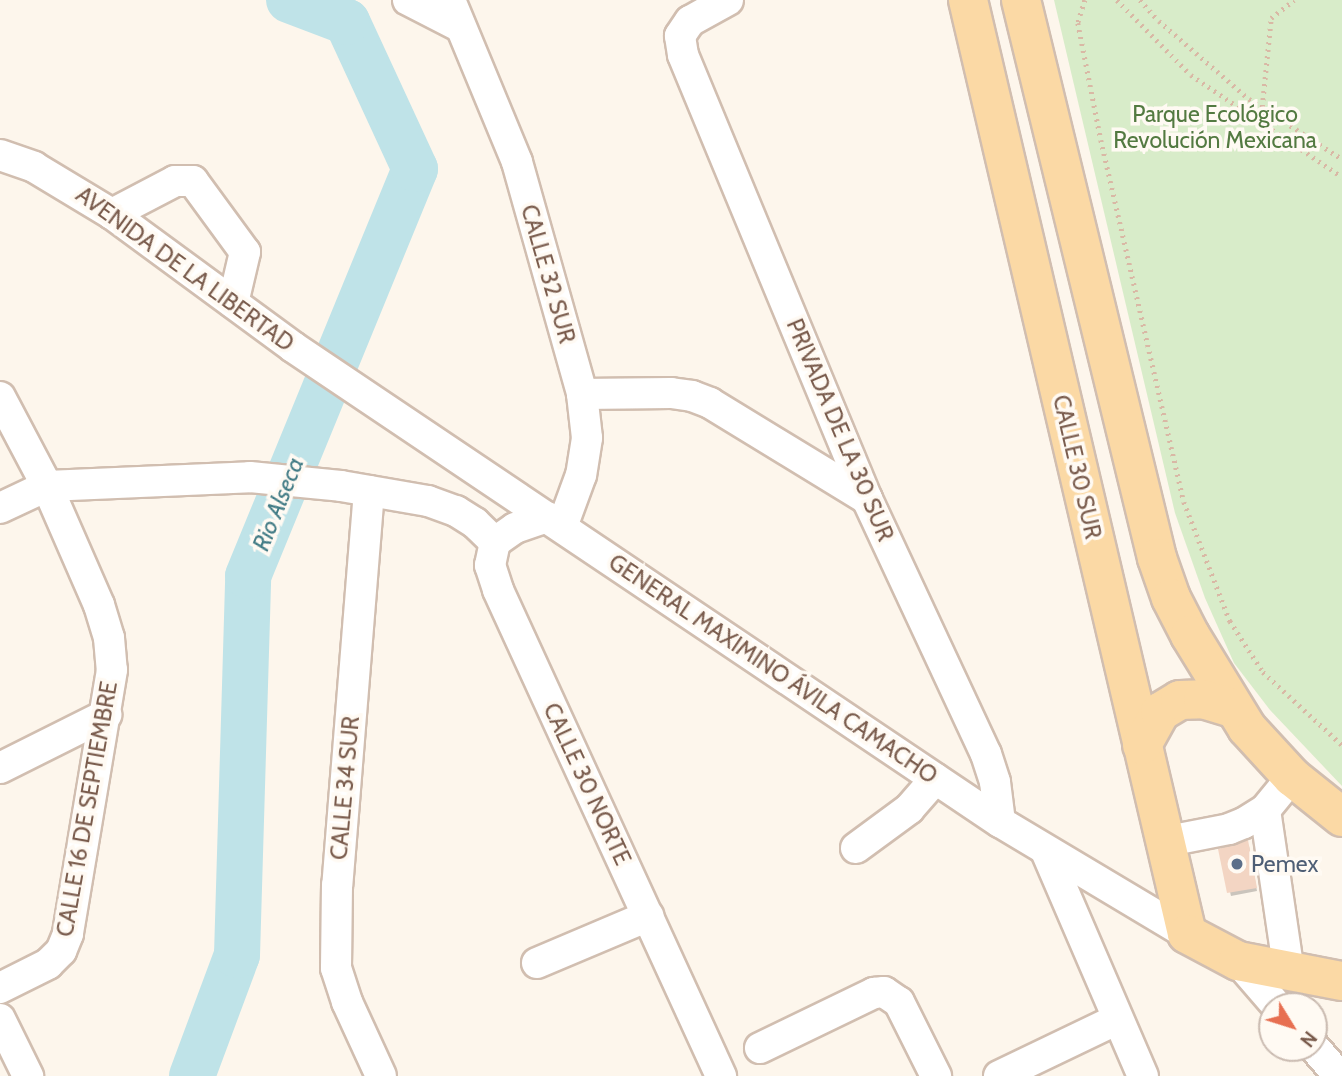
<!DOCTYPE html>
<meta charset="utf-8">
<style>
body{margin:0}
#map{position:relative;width:1342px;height:1076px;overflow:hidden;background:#fdf6ec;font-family:Cabin,sans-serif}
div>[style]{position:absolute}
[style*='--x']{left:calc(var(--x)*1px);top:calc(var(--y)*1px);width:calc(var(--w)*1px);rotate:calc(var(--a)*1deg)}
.green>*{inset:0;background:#d8ecc9}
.shadow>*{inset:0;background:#0003}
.river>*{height:46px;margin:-23px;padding:0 23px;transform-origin:23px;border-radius:23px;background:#bfe3e8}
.building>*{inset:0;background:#f3d5c3}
.path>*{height:4.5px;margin-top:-2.25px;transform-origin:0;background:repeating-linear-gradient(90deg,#d9b8a5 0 2px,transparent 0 7px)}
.roads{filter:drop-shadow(2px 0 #d1beb0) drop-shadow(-2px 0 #d1beb0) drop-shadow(0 2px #d1beb0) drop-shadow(0 -2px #d1beb0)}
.minor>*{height:30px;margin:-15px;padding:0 15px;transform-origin:15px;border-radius:15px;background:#fff}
.major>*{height:38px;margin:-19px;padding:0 19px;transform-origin:19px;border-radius:19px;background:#fbd9a5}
.dots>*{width:19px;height:19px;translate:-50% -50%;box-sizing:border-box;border:4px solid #fffaf3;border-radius:50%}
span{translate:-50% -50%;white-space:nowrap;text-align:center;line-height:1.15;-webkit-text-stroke:7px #fffaf3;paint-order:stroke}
.park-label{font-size:23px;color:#537a41}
.street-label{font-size:23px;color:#7a5c4d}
.service-label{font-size:23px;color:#4e5e75}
.left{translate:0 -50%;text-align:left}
.water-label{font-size:24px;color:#437c86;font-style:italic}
.north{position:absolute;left:1258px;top:992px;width:70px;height:70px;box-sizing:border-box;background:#fffaf3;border:2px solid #cabbb1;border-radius:50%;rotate:128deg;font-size:19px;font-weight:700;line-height:28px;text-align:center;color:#7a5c4d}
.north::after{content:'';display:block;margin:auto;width:24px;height:32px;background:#e76f51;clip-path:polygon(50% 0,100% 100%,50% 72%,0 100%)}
</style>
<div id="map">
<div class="green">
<div style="clip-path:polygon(1054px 0,1342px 0,1342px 786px,1270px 710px,1234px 663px,1205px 598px,1175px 513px)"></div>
</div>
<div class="shadow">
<div style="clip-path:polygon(1249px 846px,1257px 891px,1231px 896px,1220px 850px)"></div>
</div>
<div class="river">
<div style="--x:192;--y:1076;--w:129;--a:-69.6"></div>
<div style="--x:237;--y:955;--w:379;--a:-88.3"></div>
<div style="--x:248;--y:576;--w:440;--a:-67.7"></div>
<div style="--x:415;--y:169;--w:162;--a:-114.8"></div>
<div style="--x:347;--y:22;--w:62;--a:-159.2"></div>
</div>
<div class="building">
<div style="clip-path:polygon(1248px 840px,1257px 888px,1227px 893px,1218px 849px)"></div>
</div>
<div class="path">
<div style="--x:1085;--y:0;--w:24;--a:107"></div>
<div style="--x:1078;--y:23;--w:119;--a:78.9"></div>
<div style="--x:1101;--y:140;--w:371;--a:77.1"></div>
<div style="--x:1184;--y:502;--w:128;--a:68.9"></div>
<div style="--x:1230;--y:621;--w:61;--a:57.1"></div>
<div style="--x:1263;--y:672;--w:108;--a:42.7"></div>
<div style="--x:1117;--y:0;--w:105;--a:45.4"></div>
<div style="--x:1191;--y:75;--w:182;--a:34"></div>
<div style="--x:1140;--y:0;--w:28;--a:48"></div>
<div style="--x:1159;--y:21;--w:119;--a:40.9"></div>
<div style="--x:1249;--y:99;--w:111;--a:32.8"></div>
<div style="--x:1262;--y:107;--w:89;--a:-84.2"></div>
<div style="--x:1271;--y:18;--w:29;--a:-38"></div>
</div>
<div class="roads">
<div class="minor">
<div style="--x:408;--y:0;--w:59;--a:27"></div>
<div style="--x:450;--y:0;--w:175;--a:67.5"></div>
<div style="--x:517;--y:162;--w:241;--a:74.3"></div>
<div style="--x:582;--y:394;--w:44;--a:83.5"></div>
<div style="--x:587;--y:438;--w:37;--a:99"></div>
<div style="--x:581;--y:475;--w:55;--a:110.1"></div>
<div style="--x:728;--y:0;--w:43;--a:151.1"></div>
<div style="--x:690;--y:21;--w:18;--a:124"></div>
<div style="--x:680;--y:36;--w:19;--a:81"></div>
<div style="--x:683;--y:55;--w:481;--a:67.5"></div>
<div style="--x:867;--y:499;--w:281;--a:65"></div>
<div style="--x:986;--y:754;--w:29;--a:72"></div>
<div style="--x:995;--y:782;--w:40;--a:82.9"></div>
<div style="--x:0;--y:155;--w:36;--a:19"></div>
<div style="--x:34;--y:167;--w:91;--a:31.1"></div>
<div style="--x:112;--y:214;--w:225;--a:36.3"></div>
<div style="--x:293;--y:347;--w:852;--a:33.9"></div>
<div style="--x:1000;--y:822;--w:218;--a:30.9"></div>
<div style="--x:112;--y:214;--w:71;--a:-27.6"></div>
<div style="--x:175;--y:181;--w:18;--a:0"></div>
<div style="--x:193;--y:181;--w:88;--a:53.8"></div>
<div style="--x:245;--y:252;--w:52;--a:103.2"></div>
<div style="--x:582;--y:394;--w:89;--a:-0.6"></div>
<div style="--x:671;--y:393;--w:21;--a:8"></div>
<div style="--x:692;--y:396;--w:19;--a:21"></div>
<div style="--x:710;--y:403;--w:184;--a:31.4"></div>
<div style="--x:0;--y:397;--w:101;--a:62.2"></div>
<div style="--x:47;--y:486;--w:130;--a:66.4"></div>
<div style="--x:99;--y:605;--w:34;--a:73"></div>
<div style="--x:109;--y:638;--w:32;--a:85"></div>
<div style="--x:112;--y:670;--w:268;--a:99.5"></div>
<div style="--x:68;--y:934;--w:18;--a:112"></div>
<div style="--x:61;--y:951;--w:18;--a:135"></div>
<div style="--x:48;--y:964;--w:54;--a:153.4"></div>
<div style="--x:369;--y:491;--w:395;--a:94.6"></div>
<div style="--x:337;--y:885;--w:83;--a:90.7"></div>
<div style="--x:336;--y:968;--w:36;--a:72"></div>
<div style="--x:347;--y:1002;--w:81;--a:65.3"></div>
<div style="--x:0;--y:508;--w:52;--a:-25.1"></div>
<div style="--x:47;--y:486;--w:203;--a:-2.5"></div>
<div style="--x:250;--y:477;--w:91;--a:5.6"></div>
<div style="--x:341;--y:486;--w:88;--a:9.8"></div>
<div style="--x:428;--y:501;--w:30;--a:20"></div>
<div style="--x:456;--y:511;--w:22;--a:32"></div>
<div style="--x:475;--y:523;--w:28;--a:44"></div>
<div style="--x:547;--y:517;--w:34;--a:161"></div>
<div style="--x:515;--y:528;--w:24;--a:145"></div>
<div style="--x:495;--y:542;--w:24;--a:102"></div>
<div style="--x:490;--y:565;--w:26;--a:72"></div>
<div style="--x:498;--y:590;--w:535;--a:65.35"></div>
<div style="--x:0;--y:768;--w:119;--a:-26.6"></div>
<div style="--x:1265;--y:810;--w:164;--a:81.6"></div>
<div style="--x:1163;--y:842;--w:67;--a:-11.1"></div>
<div style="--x:1229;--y:829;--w:16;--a:-22"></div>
<div style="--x:1244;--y:823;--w:25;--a:-32"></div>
<div style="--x:1265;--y:810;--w:43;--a:-50.7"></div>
<div style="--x:856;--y:848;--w:66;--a:-36.3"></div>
<div style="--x:909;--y:809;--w:40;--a:-49"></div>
<div style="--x:1046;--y:851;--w:245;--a:66.7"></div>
<div style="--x:1238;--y:961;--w:60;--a:49.1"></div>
<div style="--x:537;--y:963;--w:121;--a:-22.9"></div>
<div style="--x:0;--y:1019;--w:64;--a:63.8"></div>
<div style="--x:1314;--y:1047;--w:38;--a:49"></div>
<div style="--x:760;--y:1048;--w:127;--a:-25.8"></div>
<div style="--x:874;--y:993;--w:10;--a:-6"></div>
<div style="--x:884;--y:992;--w:18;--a:34"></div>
<div style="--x:899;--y:1002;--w:83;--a:63.4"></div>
<div style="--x:999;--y:1076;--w:130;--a:-25.6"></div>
</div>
<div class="major">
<div style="--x:968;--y:0;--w:959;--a:76.8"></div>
<div style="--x:1187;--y:934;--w:58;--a:27.9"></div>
<div style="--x:1238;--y:961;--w:106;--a:10.9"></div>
<div style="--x:1021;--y:0;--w:574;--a:76.3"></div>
<div style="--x:1157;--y:558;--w:42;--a:70.7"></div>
<div style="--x:1171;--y:598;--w:42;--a:62.8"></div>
<div style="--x:1190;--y:635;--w:109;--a:58.5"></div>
<div style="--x:1247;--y:728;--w:67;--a:47.4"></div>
<div style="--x:1292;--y:777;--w:64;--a:38.7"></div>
<div style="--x:1142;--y:745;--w:38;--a:-61"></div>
<div style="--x:1160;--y:712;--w:23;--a:-31"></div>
<div style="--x:1180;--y:700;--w:23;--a:-2"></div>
<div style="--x:1203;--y:699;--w:31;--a:17"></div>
</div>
</div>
<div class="dots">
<div style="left:1237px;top:864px;background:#5c6f8a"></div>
</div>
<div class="park-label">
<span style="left:1215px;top:127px">Parque Ecológico<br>Revolución Mexicana</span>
</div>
<div class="street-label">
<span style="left:185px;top:269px;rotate:36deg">AVENIDA DE LA LIBERTAD</span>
<span style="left:548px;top:274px;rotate:74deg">CALLE 32 SUR</span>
<span style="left:840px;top:430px;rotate:67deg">PRIVADA DE LA 30 SUR</span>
<span style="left:1077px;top:467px;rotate:77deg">CALLE 30 SUR</span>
<span style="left:773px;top:669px;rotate:34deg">GENERAL MAXIMINO ÁVILA CAMACHO</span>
<span style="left:587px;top:784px;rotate:65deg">CALLE 30 NORTE</span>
<span style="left:345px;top:788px;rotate:-85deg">CALLE 34 SUR</span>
<span style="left:87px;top:809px;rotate:-80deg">CALLE 16 DE SEPTIEMBRE</span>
</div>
<div class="service-label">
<span class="left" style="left:1251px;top:864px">Pemex</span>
</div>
<div class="water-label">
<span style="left:278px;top:504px;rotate:-68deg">Rio Alseca</span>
</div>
<div class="north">N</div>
</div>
